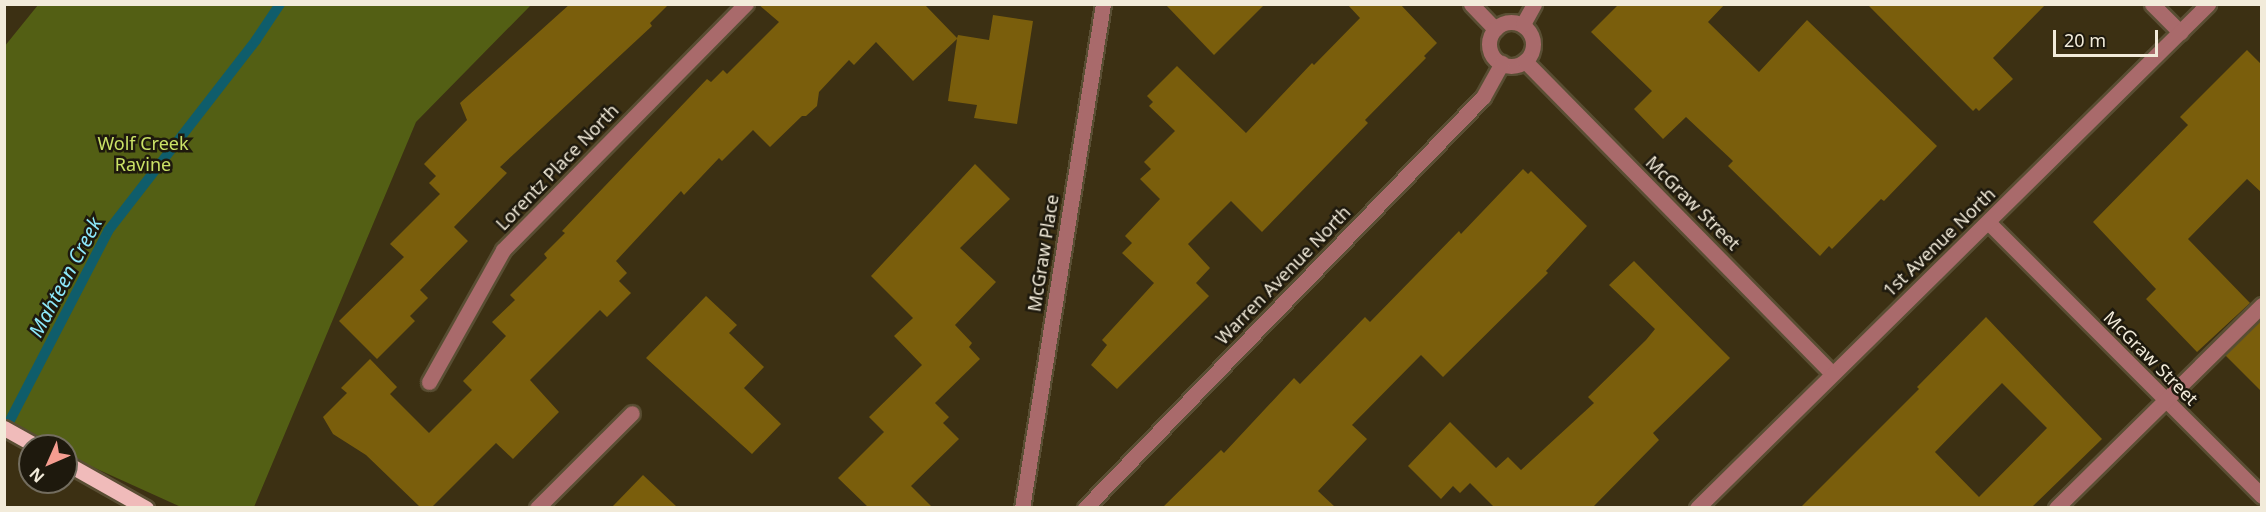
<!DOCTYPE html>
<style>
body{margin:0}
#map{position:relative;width:2266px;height:512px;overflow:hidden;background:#3c3013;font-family:"Noto Sans",sans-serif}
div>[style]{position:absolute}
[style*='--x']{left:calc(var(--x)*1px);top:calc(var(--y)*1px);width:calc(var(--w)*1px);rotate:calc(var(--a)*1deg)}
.forest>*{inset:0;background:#535f14}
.stream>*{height:10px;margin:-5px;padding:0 5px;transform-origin:5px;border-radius:5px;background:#0f5d6b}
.building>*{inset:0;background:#7a5e0c}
.roads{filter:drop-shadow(2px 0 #594e33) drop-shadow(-2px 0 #594e33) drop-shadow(0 2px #594e33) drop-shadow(0 -2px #594e33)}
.minor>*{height:15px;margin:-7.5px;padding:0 7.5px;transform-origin:7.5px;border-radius:7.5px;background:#a96a6b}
.minor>.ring{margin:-7.5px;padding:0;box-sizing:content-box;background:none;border:15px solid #a96a6b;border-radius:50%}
.major>*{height:15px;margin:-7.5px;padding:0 7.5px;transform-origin:7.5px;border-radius:7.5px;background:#f0bbba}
span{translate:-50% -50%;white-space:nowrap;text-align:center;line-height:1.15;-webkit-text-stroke:5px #1e190d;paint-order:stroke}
.park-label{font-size:18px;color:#cbe266}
.street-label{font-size:18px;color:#f2ebda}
.water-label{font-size:20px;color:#8de8fb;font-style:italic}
.frame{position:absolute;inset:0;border:6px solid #f2ebda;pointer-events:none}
.north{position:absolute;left:18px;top:434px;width:60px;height:60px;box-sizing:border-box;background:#1e190d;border:2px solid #736d5f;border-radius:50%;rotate:225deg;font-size:16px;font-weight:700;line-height:24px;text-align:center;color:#f2ebda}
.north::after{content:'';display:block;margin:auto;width:21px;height:27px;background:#f59d90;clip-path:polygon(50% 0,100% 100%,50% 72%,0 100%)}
.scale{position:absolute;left:2053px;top:30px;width:105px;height:27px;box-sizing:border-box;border:3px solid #f2ebda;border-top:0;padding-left:8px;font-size:18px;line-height:21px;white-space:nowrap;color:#f2ebda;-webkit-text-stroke:4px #1e190d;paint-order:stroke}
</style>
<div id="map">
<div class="forest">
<div style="clip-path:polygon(38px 5px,531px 5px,416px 122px,254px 507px,181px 507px,66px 455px,66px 446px,47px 446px,5px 426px,4px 47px)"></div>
</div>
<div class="stream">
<div style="--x:4;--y:432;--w:226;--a:-62.6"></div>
<div style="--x:108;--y:231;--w:242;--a:-52.2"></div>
<div style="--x:256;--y:40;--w:43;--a:-56.3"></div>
</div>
<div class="building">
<div style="clip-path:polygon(570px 4px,669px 4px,650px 23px,652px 26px,500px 167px,507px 173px,454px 227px,468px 241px,420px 290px,428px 298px,410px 316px,415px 321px,377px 359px,339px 321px,404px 257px,390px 244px,440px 194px,429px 183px,436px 176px,424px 164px,467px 120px,460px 103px)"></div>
<div style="clip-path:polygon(758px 4px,925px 5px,957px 38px,958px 35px,989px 40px,993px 15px,1033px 21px,1017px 124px,974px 118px,977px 105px,948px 101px,957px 39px,913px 81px,876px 42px,854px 65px,849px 60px,819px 92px,817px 106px,806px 116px,802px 116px,770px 147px,753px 130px,722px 161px,719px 158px,684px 195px,681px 191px,616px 261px,627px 273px,619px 281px,631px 293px,607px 317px,600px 310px,530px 380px,559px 412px,513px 459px,496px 443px,432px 507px,420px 507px,366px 455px,333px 434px,323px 417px,347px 393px,341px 388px,370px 359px,397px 387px,390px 394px,429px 433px,472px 390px,463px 381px,506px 336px,492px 322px,515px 300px,510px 295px,547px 258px,544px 254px,565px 233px,562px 231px,707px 79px,711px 82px,723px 70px,727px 74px,779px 22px)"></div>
<div style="clip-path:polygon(1165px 4px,1265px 4px,1214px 55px)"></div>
<div style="clip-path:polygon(1347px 4px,1400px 4px,1437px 43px,1424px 56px,1426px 58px,1365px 120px,1368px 123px,1262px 232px,1231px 201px,1188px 244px,1210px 268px,1196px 283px,1209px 296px,1117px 389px,1091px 365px,1107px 345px,1102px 340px,1154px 283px,1122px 253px,1132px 243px,1125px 236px,1160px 199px,1140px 179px,1151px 169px,1144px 162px,1175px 131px,1149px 106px,1153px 102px,1147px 96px,1177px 66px,1246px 133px,1312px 63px,1314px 65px,1360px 18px)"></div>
<div style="clip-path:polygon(1619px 4px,1725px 4px,1708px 22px,1759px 72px,1807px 20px,1937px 146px,1884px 201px,1881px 199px,1832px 249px,1829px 246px,1820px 256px,1728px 166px,1733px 161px,1686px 117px,1663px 139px,1634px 109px,1652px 91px,1591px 32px)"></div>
<div style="clip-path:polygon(1867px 4px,2046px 4px,1993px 58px,2013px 79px,1979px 111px,1976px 108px,1973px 111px)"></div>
<div style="clip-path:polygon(2247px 50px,2262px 65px,2262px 193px,2247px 179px,2188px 239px,2250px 303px,2197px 352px,2146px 299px,2156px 289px,2093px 222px,2188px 125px,2180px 117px)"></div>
<div style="clip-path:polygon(975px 164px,1010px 199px,960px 248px,996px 282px,955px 325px,972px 343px,969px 347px,980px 359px,935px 403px,949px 417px,943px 423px,959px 439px,911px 486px,932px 507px,868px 507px,838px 478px,884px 432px,869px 417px,922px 365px,894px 336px,913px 318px,871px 276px)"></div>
<div style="clip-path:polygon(1523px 169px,1528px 174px,1531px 171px,1587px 226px,1546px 271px,1548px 273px,1443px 377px,1421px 355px,1352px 425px,1367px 439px,1318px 491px,1335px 507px,1163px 507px,1221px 450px,1224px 453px,1294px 378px,1300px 384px,1365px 317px,1370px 322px,1459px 231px,1461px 234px)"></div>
<div style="clip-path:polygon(1634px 261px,1730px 358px,1653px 433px,1659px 440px,1593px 507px,1494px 507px,1470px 483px,1460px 493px,1453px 486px,1441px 499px,1408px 466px,1450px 422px,1496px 468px,1508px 457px,1521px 470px,1594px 403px,1588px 397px,1646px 340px,1655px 329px,1609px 285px)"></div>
<div style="clip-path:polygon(706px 296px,737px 325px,729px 333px,764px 367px,744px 388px,781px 424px,752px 454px,646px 358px)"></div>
<div style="clip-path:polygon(evenodd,1986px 317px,2102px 439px,2032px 507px,1801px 507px,1919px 389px,1917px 387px,1986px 317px,2002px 383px,2047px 428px,1979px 497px,1935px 452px,2002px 383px)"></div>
<div style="clip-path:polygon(2262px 319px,2262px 392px,2225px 355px)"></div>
<div style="clip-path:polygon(643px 475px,677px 507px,612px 507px)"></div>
</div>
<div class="roads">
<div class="minor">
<div style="--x:1471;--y:4;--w:35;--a:46"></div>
<div style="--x:2152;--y:4;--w:40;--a:45"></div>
<div class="ring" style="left:1489px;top:22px;width:29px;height:29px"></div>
<div style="--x:1523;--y:24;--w:23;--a:-61"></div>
<div style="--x:1525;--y:61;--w:438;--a:45.5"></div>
<div style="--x:1988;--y:222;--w:387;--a:45"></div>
<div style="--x:429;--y:382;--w:151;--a:-60.7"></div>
<div style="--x:503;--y:250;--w:346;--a:-45.4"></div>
<div style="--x:537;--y:508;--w:134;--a:-45"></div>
<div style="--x:1022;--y:508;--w:510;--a:-80.87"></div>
<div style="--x:1085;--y:508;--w:572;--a:-45.92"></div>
<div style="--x:1483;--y:97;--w:39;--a:-61"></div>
<div style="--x:1697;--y:508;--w:718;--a:-44.6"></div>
<div style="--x:2056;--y:508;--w:289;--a:-44.6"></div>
</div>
<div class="major">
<div style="--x:4;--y:428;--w:37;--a:29"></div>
<div style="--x:66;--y:463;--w:92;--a:29.4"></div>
</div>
</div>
<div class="park-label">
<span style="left:143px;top:154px">Wolf Creek<br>Ravine</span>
</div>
<div class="street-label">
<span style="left:557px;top:167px;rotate:-46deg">Lorentz Place North</span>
<span style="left:1693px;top:203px;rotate:45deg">McGraw Street</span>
<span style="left:1939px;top:242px;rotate:-44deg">1st Avenue North</span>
<span style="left:1043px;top:253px;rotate:-81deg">McGraw Place</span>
<span style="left:1283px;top:275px;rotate:-46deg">Warren Avenue North</span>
<span style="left:2151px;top:358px;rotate:45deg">McGraw Street</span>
</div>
<div class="water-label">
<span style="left:65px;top:277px;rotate:-62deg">Mahteen Creek</span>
</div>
<div class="frame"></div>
<div class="north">N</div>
<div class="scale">20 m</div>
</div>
